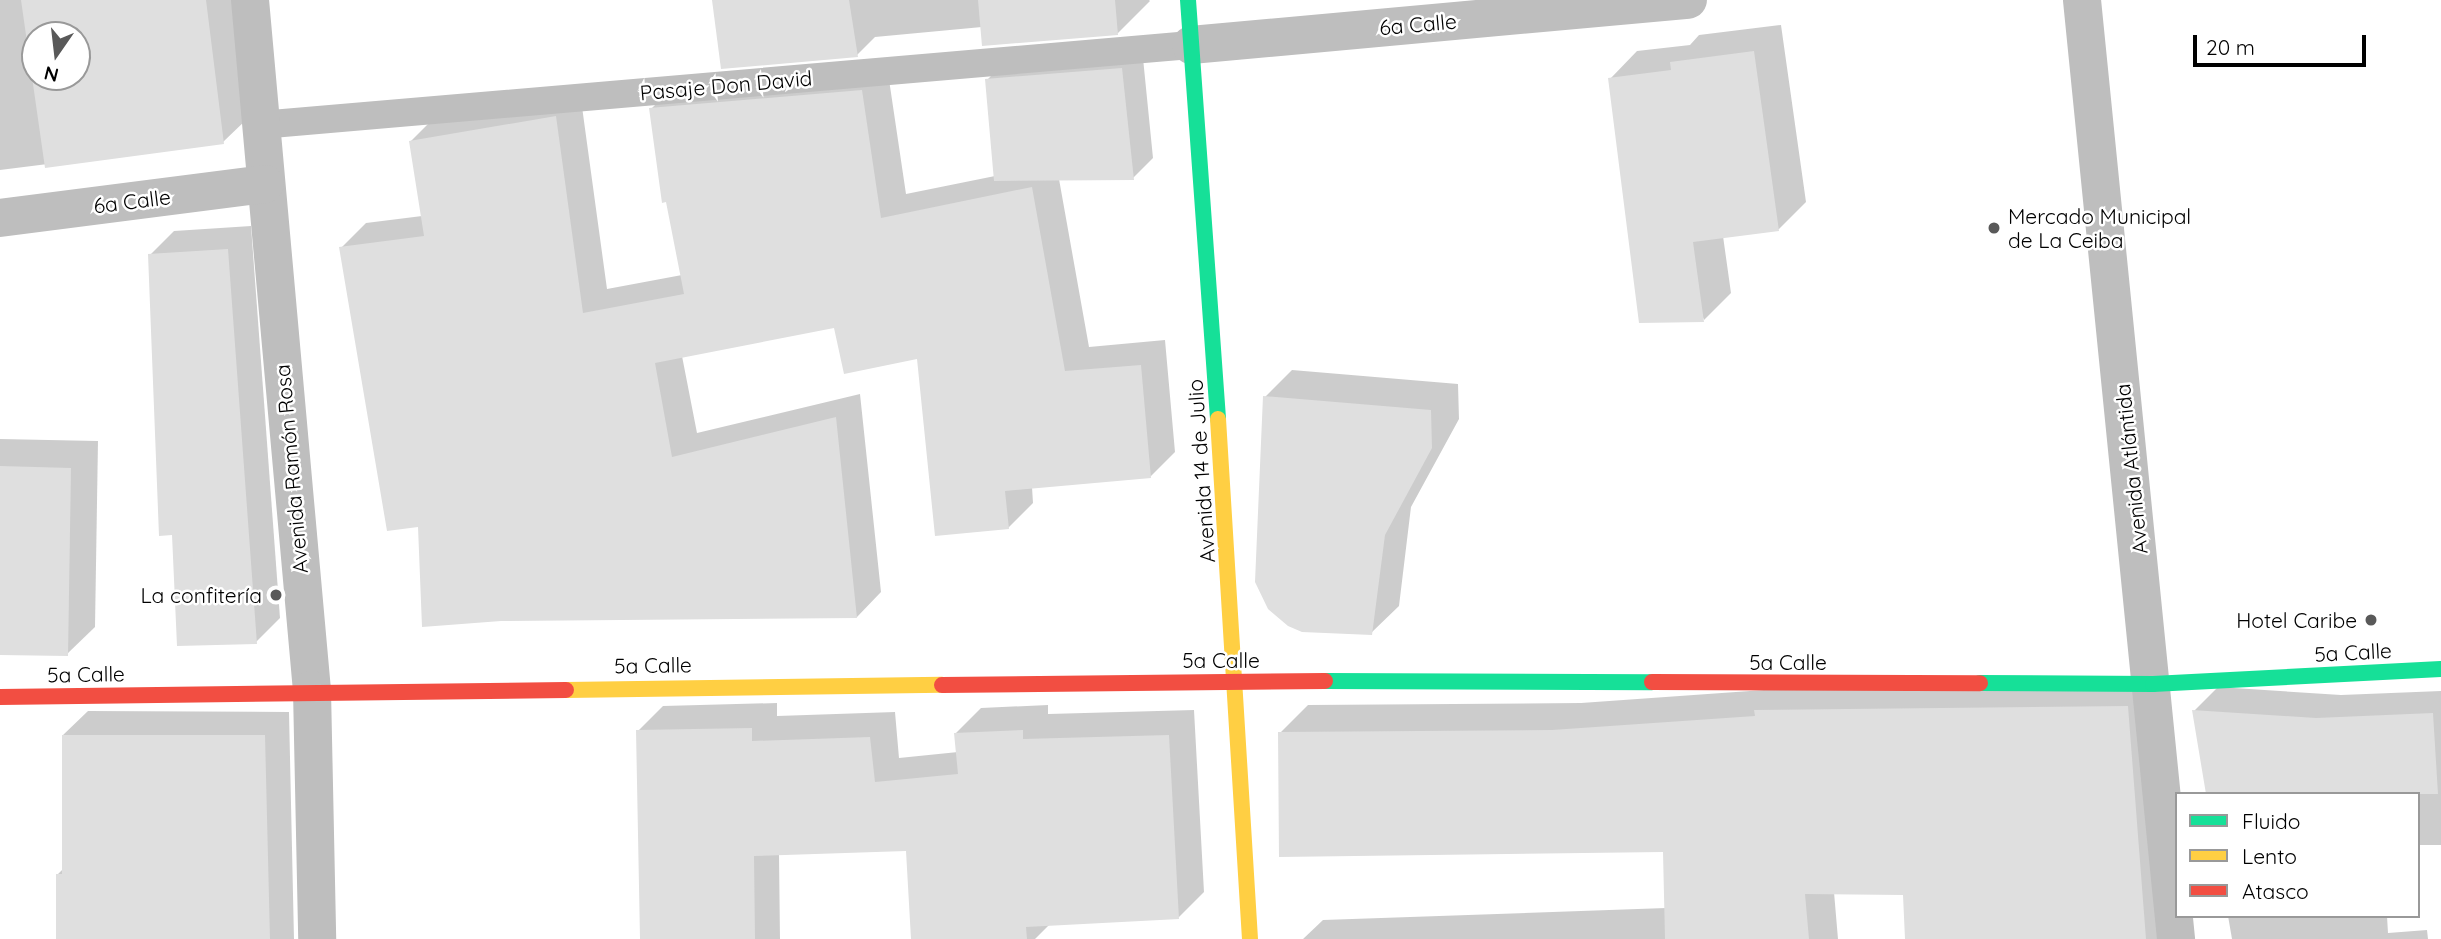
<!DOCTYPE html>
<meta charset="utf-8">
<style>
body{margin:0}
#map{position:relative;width:2441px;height:939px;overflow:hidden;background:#fff;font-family:Quicksand,sans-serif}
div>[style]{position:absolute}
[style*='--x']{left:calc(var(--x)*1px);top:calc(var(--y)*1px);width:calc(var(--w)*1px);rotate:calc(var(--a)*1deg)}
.shadow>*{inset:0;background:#0003}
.building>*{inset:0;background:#dfdfdf}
.lane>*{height:28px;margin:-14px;padding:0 14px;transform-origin:14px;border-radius:14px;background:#bebebe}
.street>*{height:38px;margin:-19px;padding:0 19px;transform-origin:19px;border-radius:19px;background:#bebebe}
.fast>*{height:16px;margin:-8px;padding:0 8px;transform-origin:8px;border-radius:8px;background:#16e098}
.slow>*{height:16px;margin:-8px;padding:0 8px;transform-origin:8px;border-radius:8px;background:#ffcf43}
.jam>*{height:16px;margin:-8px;padding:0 8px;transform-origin:8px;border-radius:8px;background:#f24e42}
.dots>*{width:19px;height:19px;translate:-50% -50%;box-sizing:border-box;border:4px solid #fff;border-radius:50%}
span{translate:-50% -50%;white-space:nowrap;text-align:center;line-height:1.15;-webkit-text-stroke:5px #fff;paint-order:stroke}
.street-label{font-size:21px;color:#000}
.poi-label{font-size:21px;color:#000}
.left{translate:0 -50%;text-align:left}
.right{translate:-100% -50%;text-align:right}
.legend{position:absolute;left:2175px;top:792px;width:245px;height:126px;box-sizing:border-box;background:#fff;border:2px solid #999;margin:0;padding:9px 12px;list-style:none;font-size:21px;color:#000}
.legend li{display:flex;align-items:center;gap:14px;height:35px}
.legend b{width:35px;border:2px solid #999}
.north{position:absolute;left:21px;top:21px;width:70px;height:70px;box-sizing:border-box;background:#fff;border:2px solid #999;border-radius:50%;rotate:194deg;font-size:19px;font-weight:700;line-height:28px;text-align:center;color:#000}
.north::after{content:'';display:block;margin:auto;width:24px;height:32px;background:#595959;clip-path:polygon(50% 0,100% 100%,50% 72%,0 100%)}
.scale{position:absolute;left:2193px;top:35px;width:173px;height:32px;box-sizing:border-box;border:4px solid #000;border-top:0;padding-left:9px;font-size:21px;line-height:24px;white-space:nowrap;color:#000;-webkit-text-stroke:5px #fff;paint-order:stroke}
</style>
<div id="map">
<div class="shadow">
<div style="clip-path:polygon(evenodd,0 0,232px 0,247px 119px,223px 142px,0 170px,0 0,35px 35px,77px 35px,77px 77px,35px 77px,35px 35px)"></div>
<div style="clip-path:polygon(714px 0,1149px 0,1150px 1px,1118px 33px,982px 27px,875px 37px,857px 55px)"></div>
<div style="clip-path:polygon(1781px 25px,1806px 202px,1779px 229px,1723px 236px,1731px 293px,1704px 320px,1610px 79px,1637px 51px,1690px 45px,1699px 35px)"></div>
<div style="clip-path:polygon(1142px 48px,1153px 158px,1133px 178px,1059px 179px,1089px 347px,1165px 340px,1175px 452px,1150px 477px,1032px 487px,1033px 503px,1008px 528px,919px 357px,836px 326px,682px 356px,697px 433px,860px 394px,881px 592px,857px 617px,420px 524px,341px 248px,366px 223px,422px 216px,411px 141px,436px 116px,580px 92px,607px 289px,682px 275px,651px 109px,676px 84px,887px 66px,906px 194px,995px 176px,987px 80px,1007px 60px)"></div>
<div style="clip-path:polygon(251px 226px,280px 618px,256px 642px,174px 534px,150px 255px,174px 231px)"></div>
<div style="clip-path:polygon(1292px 370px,1458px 384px,1459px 419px,1411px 507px,1399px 606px,1371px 633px,1265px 397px)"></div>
<div style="clip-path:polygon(0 439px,98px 441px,95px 627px,67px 654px,0 653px)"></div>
<div style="clip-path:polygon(2155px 679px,2166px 939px,1907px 939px,1905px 893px,1834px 892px,1838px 939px,1303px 939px,1323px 920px,1666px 908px,1664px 850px,1280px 733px,1308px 705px,1581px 703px,1778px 689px)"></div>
<div style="clip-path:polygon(2218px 687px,2341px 695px,2441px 691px,2441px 845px,2418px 845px,2418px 794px,2194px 711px)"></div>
<div style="clip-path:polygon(777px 703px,777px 716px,895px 712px,899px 758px,958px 752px,956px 733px,981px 708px,1048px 705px,1048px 714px,1194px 710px,1204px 892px,1179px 917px,1050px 924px,1035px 939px,913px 939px,908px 849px,779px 853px,780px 939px,641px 939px,638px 731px,663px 706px)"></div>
<div style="clip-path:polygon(88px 711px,289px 712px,294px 939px,58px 939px,57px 875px,64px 868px,63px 735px)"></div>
<div style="clip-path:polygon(2228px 916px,2387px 916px,2388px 933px,2427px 930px,2428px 939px,2232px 939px)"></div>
</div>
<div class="building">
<div style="clip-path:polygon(evenodd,21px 0,206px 0,224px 144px,45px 168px,21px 0,35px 35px,77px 35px,77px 77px,35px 77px,35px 35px)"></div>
<div style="clip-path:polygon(712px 0,849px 0,858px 57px,721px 69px)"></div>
<div style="clip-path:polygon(978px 0,1115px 0,1118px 35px,982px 46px)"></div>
<div style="clip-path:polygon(1754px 51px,1779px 231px,1693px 242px,1704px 322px,1639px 323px,1608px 78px,1671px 70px,1670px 62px)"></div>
<div style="clip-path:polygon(1122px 68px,1134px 180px,994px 181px,985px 79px)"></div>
<div style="clip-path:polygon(862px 90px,881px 218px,1032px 187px,1065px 371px,1141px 365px,1151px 478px,1005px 491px,1009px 529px,935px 536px,917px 359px,844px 374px,834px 328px,655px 363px,672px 457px,836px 417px,857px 618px,501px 621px,422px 627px,418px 527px,387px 531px,339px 247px,424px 236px,409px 141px,556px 116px,583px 313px,684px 294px,666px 202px,662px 203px,649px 108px)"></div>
<div style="clip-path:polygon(228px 249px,257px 644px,177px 646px,172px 535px,159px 536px,148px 254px)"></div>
<div style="clip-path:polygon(1263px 396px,1431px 410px,1432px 448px,1385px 535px,1372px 635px,1302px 632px,1288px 626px,1268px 609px,1255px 582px)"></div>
<div style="clip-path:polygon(0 466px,71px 468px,68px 656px,0 655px)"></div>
<div style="clip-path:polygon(2128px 706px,2146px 939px,1905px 939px,1903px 895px,1805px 894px,1809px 939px,1665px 939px,1663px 852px,1279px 857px,1278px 732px,1552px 730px,1755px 716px,1754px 710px)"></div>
<div style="clip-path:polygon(2192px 710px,2316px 718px,2433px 713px,2438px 794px,2206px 794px)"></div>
<div style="clip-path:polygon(752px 728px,752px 741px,870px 737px,875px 782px,958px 774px,954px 733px,1023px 730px,1023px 739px,1169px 735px,1179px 919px,1026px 927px,1027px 939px,911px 939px,906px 851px,754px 856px,755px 939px,640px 939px,636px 730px)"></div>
<div style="clip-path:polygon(62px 735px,265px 735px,270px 939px,56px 939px,56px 874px,62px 874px)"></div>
</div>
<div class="lane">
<div style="--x:260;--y:125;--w:934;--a:-4.91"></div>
</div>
<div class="street">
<div style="--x:250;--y:0;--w:693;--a:84.87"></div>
<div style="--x:312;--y:690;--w:249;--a:88.8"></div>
<div style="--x:2082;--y:0;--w:944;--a:84.28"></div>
<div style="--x:1191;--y:45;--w:499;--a:-5.2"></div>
<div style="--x:0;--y:218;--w:267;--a:-7.3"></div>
</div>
<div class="fast">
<div style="--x:1188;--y:0;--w:420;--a:85.9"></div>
<div style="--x:1325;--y:681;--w:327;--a:0.2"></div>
<div style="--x:1980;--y:683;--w:173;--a:0.3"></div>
<div style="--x:2153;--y:684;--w:288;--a:-3"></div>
</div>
<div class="slow">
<div style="--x:1218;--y:419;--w:521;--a:86.48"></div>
<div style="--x:566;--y:690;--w:376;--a:-0.8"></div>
</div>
<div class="jam">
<div style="--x:1652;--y:682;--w:328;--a:0.2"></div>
<div style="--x:942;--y:685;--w:383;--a:-0.6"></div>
<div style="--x:0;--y:697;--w:566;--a:-0.71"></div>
</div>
<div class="dots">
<div style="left:1994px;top:228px;background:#595959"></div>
<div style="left:276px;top:595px;background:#595959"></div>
<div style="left:2371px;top:620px;background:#595959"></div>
</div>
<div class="street-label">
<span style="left:1418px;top:24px;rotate:-5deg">6a Calle</span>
<span style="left:726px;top:85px;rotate:-5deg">Pasaje Don David</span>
<span style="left:132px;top:201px;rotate:-7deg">6a Calle</span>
<span style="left:291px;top:469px;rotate:-95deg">Avenida Ramón Rosa</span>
<span style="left:2131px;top:469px;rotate:-96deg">Avenida Atlántida</span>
<span style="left:1201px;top:471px;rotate:-94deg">Avenida 14 de Julio</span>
<span style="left:2353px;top:652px;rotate:-3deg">5a Calle</span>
<span style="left:1221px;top:660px">5a Calle</span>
<span style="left:1788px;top:662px">5a Calle</span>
<span style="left:653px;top:665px;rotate:-1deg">5a Calle</span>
<span style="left:86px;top:674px;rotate:-1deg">5a Calle</span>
</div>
<div class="poi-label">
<span class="left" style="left:2008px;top:228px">Mercado Municipal<br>de La Ceiba</span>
<span class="right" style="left:262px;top:595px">La confitería</span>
<span class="right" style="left:2357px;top:620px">Hotel Caribe</span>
</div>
<ul class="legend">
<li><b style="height:9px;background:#16e098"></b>Fluido</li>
<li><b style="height:9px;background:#ffcf43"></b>Lento</li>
<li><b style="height:9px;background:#f24e42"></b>Atasco</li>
</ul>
<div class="north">N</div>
<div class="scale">20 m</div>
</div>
